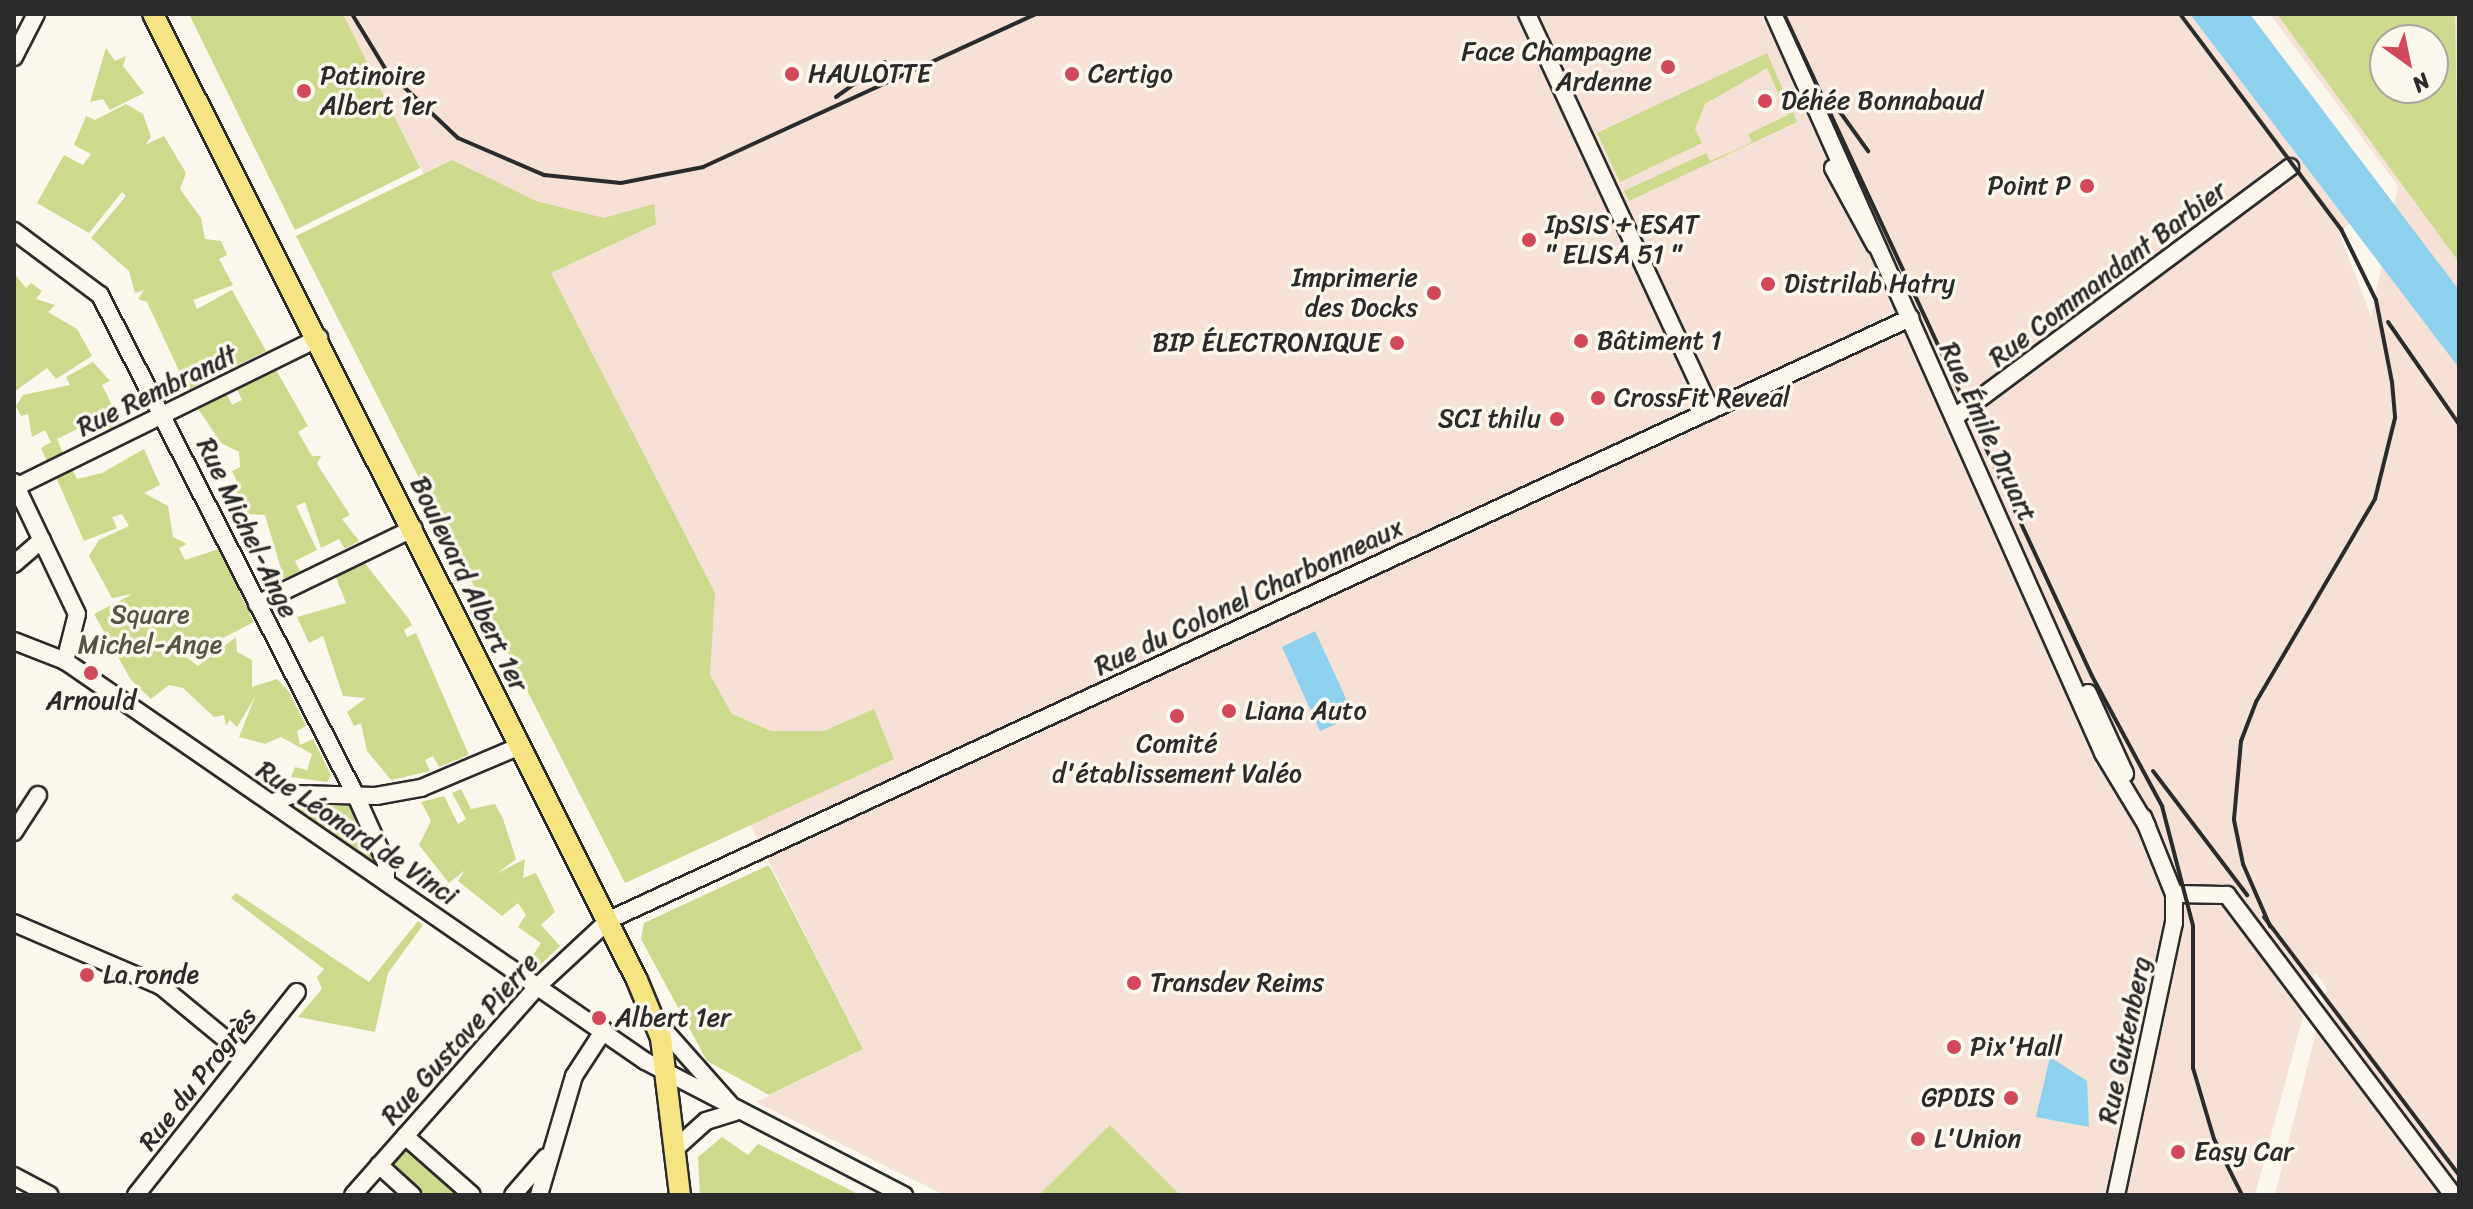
<!DOCTYPE html>
<meta charset="utf-8">
<style>
body{margin:0}
#map{position:relative;width:2473px;height:1209px;overflow:hidden;background:#fbf7ec;font-family:Sriracha,sans-serif}
div>[style]{position:absolute}
[style*='--x']{left:calc(var(--x)*1px);top:calc(var(--y)*1px);width:calc(var(--w)*1px);rotate:calc(var(--a)*1deg)}
.built>*{inset:0;background:#f5e1d6}
.green>*{inset:0;background:#cdd98c}
.water>*{inset:0;background:#8ed1ef}
.roads{filter:drop-shadow(2px 0 #2b2b2b) drop-shadow(-2px 0 #2b2b2b) drop-shadow(0 2px #2b2b2b) drop-shadow(0 -2px #2b2b2b)}
.minor>*{height:16px;margin:-8px;padding:0 8px;transform-origin:8px;border-radius:8px;background:#fbf7ec}
.major>*{height:20px;margin:-10px;padding:0 10px;transform-origin:10px;border-radius:10px;background:#f6e381}
.rail>*{height:4px;margin:-2px;padding:0 2px;transform-origin:2px;border-radius:2px;background:#2b2b2b}
.dots>*{width:22px;height:22px;translate:-50% -50%;box-sizing:border-box;border:4px solid #fbf7ec;border-radius:50%}
span{translate:-50% -50%;white-space:nowrap;text-align:center;line-height:1.15;-webkit-text-stroke:7px #fbf7ec;paint-order:stroke}
.poi-label{font-size:26px;color:#2b2b2b}
.right{translate:-100% -50%;text-align:right}
.left{translate:0 -50%;text-align:left}
.street-label{font-size:26px;color:#2b2b2b}
.park-label{font-size:26px;color:#545643}
.frame{position:absolute;inset:0;border:16px solid #2b2b2b;pointer-events:none}
.north{position:absolute;left:2369px;top:24px;width:80px;height:80px;box-sizing:border-box;background:#fbf7ec;border:2px solid #a8a59f;border-radius:50%;rotate:147deg;font-size:22px;font-weight:700;line-height:32px;text-align:center;color:#2b2b2b}
.north::after{content:'';display:block;margin:auto;width:28px;height:36px;background:#d1495b;clip-path:polygon(50% 0,100% 100%,50% 72%,0 100%)}
</style>
<div id="map">
<div class="built">
<div style="clip-path:polygon(evenodd,343px 14px,2225px 14px,2371px 207px,2339px 232px,2371px 316px,2398px 186px,2270px 14px,2459px 14px,2459px 1195px,2275px 1195px,2327px 988px,2315px 972px,2255px 1195px,944px 1195px,756px 1102px,863px 1049px,343px 14px,2385px 40px,2433px 40px,2433px 88px,2385px 88px,2385px 40px)"></div>
</div>
<div class="green">
<div style="clip-path:polygon(189px 14px,343px 14px,420px 168px,295px 230px)"></div>
<div style="clip-path:polygon(evenodd,2277px 14px,2455px 14px,2459px 262px,2277px 14px,2385px 40px,2433px 40px,2433px 88px,2385px 88px,2385px 40px)"></div>
<div style="clip-path:polygon(106px 48px,115px 61px,126px 56px,123px 66px,144px 93px,110px 110px,103px 99px,90px 102px)"></div>
<div style="clip-path:polygon(1767px 53px,1797px 122px,1629px 201px,1624px 191px,1706px 153px,1710px 161px,1740px 148px,1752px 142px,1748px 134px,1788px 115px,1767px 68px,1705px 104px,1695px 129px,1702px 143px,1620px 182px,1597px 133px)"></div>
<div style="clip-path:polygon(126px 104px,143px 114px,151px 137px,145px 145px,164px 136px,186px 173px,180px 189px,201px 218px,205px 239px,221px 241px,227px 255px,219px 259px,233px 285px,193px 300px,197px 309px,232px 290px,266px 351px,228px 370px,220px 357px,211px 362px,217px 375px,188px 390px,147px 302px,138px 299px,144px 290px,135px 293px,129px 271px,91px 238px,126px 196px,122px 192px,89px 233px,37px 203px,64px 155px,83px 165px,91px 154px,74px 145px,86px 116px,95px 120px)"></div>
<div style="clip-path:polygon(452px 160px,536px 201px,604px 218px,654px 204px,656px 224px,551px 273px,715px 593px,710px 675px,732px 714px,771px 731px,824px 731px,874px 709px,894px 759px,625px 883px,296px 236px)"></div>
<div style="clip-path:polygon(14px 273px,26px 288px,31px 283px,42px 291px,36px 299px,55px 305px,48px 312px,77px 329px,92px 356px,56px 379px,47px 368px,14px 392px)"></div>
<div style="clip-path:polygon(93px 362px,110px 381px,102px 385px,121px 423px,108px 430px,102px 417px,57px 439px,63px 453px,47px 461px,41px 448px,51px 442px,45px 430px,32px 437px,28px 414px,21px 416px,16px 406px,23px 395px,70px 385px,66px 377px)"></div>
<div style="clip-path:polygon(275px 368px,308px 426px,298px 432px,312px 456px,321px 456px,317px 464px,350px 515px,342px 519px,359px 541px,345px 549px,339px 539px,321px 548px,305px 502px,296px 506px,317px 550px,295px 561px,300px 571px,284px 579px,265px 515px,243px 514px,231px 490px,239px 486px,232px 471px,240px 467px,239px 452px,221px 443px,197px 407px,226px 392px,232px 405px,242px 400px,236px 387px)"></div>
<div style="clip-path:polygon(144px 449px,160px 485px,144px 493px,168px 506px,173px 537px,187px 544px,179px 548px,185px 560px,219px 549px,254px 622px,186px 657px,198px 666px,236px 637px,237px 652px,252px 660px,252px 687px,277px 679px,289px 692px,306px 726px,297px 731px,300px 745px,313px 739px,331px 775px,327px 782px,291px 777px,295px 767px,307px 770px,312px 754px,281px 737px,265px 744px,239px 737px,255px 697px,237px 727px,230px 720px,226px 726px,224px 715px,214px 717px,183px 688px,169px 685px,151px 699px,131px 680px,94px 614px,133px 594px,112px 598px,89px 556px,99px 540px,129px 526px,122px 514px,112px 517px,117px 528px,84px 541px,56px 477px,72px 469px,77px 479px,102px 473px)"></div>
<div style="clip-path:polygon(363px 561px,409px 619px,412px 625px,404px 630px,407px 637px,416px 633px,469px 755px,439px 767px,433px 756px,425px 760px,430px 771px,391px 780px,367px 751px,361px 723px,354px 726px,347px 712px,366px 698px,343px 696px,323px 636px,309px 643px,297px 617px,346px 603px,335px 575px)"></div>
<div style="clip-path:polygon(461px 789px,471px 809px,495px 804px,503px 819px,516px 859px,496px 874px,525px 859px,523px 878px,536px 873px,555px 912px,541px 925px,560px 946px,540px 965px,531px 958px,541px 943px,518px 927px,526px 915px,518px 903px,502px 916px,458px 881px,465px 870px,449px 883px,419px 845px,431px 821px,421px 802px,444px 796px,458px 824px,466px 819px,452px 793px)"></div>
<div style="clip-path:polygon(351px 803px,377px 864px,289px 804px)"></div>
<div style="clip-path:polygon(769px 865px,863px 1049px,769px 1095px,707px 1061px,641px 939px,644px 923px)"></div>
<div style="clip-path:polygon(236px 893px,369px 982px,418px 921px,423px 925px,388px 973px,375px 1032px,298px 1017px,322px 989px,317px 977px,324px 969px,231px 898px)"></div>
<div style="clip-path:polygon(1110px 1125px,1180px 1195px,1039px 1195px)"></div>
<div style="clip-path:polygon(722px 1137px,748px 1155px,758px 1144px,860px 1195px,700px 1195px,698px 1157px)"></div>
<div style="clip-path:polygon(404px 1145px,467px 1195px,417px 1195px,387px 1169px)"></div>
</div>
<div class="water">
<div style="clip-path:polygon(2190px 14px,2250px 14px,2459px 290px,2459px 368px)"></div>
<div style="clip-path:polygon(1315px 631px,1354px 716px,1320px 731px,1282px 647px)"></div>
<div style="clip-path:polygon(2050px 1057px,2087px 1081px,2089px 1127px,2036px 1117px)"></div>
</div>
<div class="roads">
<div class="minor">
<div style="--x:1527;--y:14;--w:437;--a:65.1"></div>
<div style="--x:1774;--y:14;--w:809;--a:66"></div>
<div style="--x:2103;--y:753;--w:85;--a:58.9"></div>
<div style="--x:14;--y:57;--w:48;--a:-62.9"></div>
<div style="--x:1833;--y:168;--w:88;--a:61.4"></div>
<div style="--x:14;--y:231;--w:107;--a:36.7"></div>
<div style="--x:100;--y:295;--w:563;--a:62.93"></div>
<div style="--x:356;--y:796;--w:73;--a:65.9"></div>
<div style="--x:386;--y:863;--w:19;--a:90"></div>
<div style="--x:1955;--y:417;--w:418;--a:-36.7"></div>
<div style="--x:14;--y:482;--w:146;--a:64.5"></div>
<div style="--x:77;--y:614;--w:49;--a:104.3"></div>
<div style="--x:16;--y:487;--w:338;--a:-26.2"></div>
<div style="--x:14;--y:564;--w:37;--a:-41"></div>
<div style="--x:257;--y:604;--w:174;--a:-25.8"></div>
<div style="--x:14;--y:641;--w:55;--a:21.4"></div>
<div style="--x:65;--y:661;--w:705;--a:34.59"></div>
<div style="--x:645;--y:1061;--w:292;--a:27.4"></div>
<div style="--x:2088;--y:693;--w:89;--a:65.4"></div>
<div style="--x:271;--y:803;--w:25;--a:-21"></div>
<div style="--x:294;--y:794;--w:82;--a:1.4"></div>
<div style="--x:376;--y:796;--w:46;--a:-10.1"></div>
<div style="--x:421;--y:788;--w:108;--a:-23"></div>
<div style="--x:14;--y:832;--w:44;--a:-57"></div>
<div style="--x:2174;--y:894;--w:53;--a:1.1"></div>
<div style="--x:2227;--y:895;--w:376;--a:53"></div>
<div style="--x:14;--y:923;--w:160;--a:23.2"></div>
<div style="--x:161;--y:986;--w:110;--a:39.5"></div>
<div style="--x:658;--y:1023;--w:108;--a:48.4"></div>
<div style="--x:405;--y:1136;--w:89;--a:41.4"></div>
<div style="--x:676;--y:1148;--w:40;--a:-42"></div>
<div style="--x:706;--y:1121;--w:31;--a:-17"></div>
<div style="--x:379;--y:1165;--w:45;--a:42.3"></div>
<div style="--x:14;--y:1176;--w:40;--a:28"></div>
<div style="--x:136;--y:1195;--w:259;--a:-51.6"></div>
<div style="--x:353;--y:1195;--w:281;--a:-48.5"></div>
<div style="--x:539;--y:985;--w:96;--a:-42.9"></div>
<div style="--x:609;--y:920;--w:1434;--a:-24.83"></div>
<div style="--x:513;--y:1195;--w:50;--a:-49"></div>
<div style="--x:539;--y:1195;--w:124;--a:-73.6"></div>
<div style="--x:574;--y:1076;--w:55;--a:-56.9"></div>
<div style="--x:2116;--y:1195;--w:278;--a:-78"></div>
<div style="--x:2174;--y:923;--w:29;--a:-90"></div>
<div style="--x:2174;--y:894;--w:83;--a:-111.9"></div>
</div>
<div class="major">
<div style="--x:153;--y:14;--w:1080;--a:63.39"></div>
<div style="--x:637;--y:980;--w:63;--a:67.5"></div>
<div style="--x:661;--y:1038;--w:158;--a:83.1"></div>
</div>
</div>
<div class="rail">
<div style="--x:352;--y:14;--w:66;--a:58.7"></div>
<div style="--x:386;--y:70;--w:99;--a:43.4"></div>
<div style="--x:458;--y:138;--w:94;--a:23.3"></div>
<div style="--x:544;--y:175;--w:77;--a:5.9"></div>
<div style="--x:621;--y:183;--w:84;--a:-11"></div>
<div style="--x:703;--y:167;--w:366;--a:-24.7"></div>
<div style="--x:1784;--y:14;--w:730;--a:65.05"></div>
<div style="--x:2092;--y:676;--w:148;--a:61.7"></div>
<div style="--x:2162;--y:806;--w:124;--a:75.5"></div>
<div style="--x:2193;--y:926;--w:142;--a:90"></div>
<div style="--x:2193;--y:1068;--w:74;--a:73.5"></div>
<div style="--x:2214;--y:1139;--w:63;--a:63.4"></div>
<div style="--x:2180;--y:14;--w:269;--a:53.2"></div>
<div style="--x:2341;--y:229;--w:79;--a:63.8"></div>
<div style="--x:2376;--y:300;--w:84;--a:79"></div>
<div style="--x:2392;--y:382;--w:36;--a:85"></div>
<div style="--x:2395;--y:418;--w:83;--a:103.9"></div>
<div style="--x:2375;--y:499;--w:235;--a:120.4"></div>
<div style="--x:2256;--y:702;--w:42;--a:111"></div>
<div style="--x:2241;--y:741;--w:79;--a:95.1"></div>
<div style="--x:2234;--y:820;--w:45;--a:78.4"></div>
<div style="--x:2243;--y:864;--w:68;--a:66.5"></div>
<div style="--x:836;--y:97;--w:60;--a:-35.5"></div>
<div style="--x:1835;--y:105;--w:57;--a:54.3"></div>
<div style="--x:2388;--y:322;--w:124;--a:55.2"></div>
<div style="--x:2153;--y:771;--w:156;--a:52.8"></div>
<div style="--x:2264;--y:917;--w:323;--a:52.9"></div>
</div>
<div class="dots">
<div style="left:1668px;top:67px;background:#d1495b"></div>
<div style="left:792px;top:74px;background:#d1495b"></div>
<div style="left:1072px;top:74px;background:#d1495b"></div>
<div style="left:304px;top:91px;background:#d1495b"></div>
<div style="left:1765px;top:101px;background:#d1495b"></div>
<div style="left:2087px;top:186px;background:#d1495b"></div>
<div style="left:1529px;top:240px;background:#d1495b"></div>
<div style="left:1768px;top:284px;background:#d1495b"></div>
<div style="left:1434px;top:293px;background:#d1495b"></div>
<div style="left:1581px;top:341px;background:#d1495b"></div>
<div style="left:1397px;top:343px;background:#d1495b"></div>
<div style="left:1598px;top:398px;background:#d1495b"></div>
<div style="left:1557px;top:419px;background:#d1495b"></div>
<div style="left:91px;top:673px;background:#d1495b"></div>
<div style="left:1229px;top:711px;background:#d1495b"></div>
<div style="left:1177px;top:716px;background:#d1495b"></div>
<div style="left:87px;top:975px;background:#d1495b"></div>
<div style="left:1134px;top:983px;background:#d1495b"></div>
<div style="left:599px;top:1018px;background:#d1495b"></div>
<div style="left:1954px;top:1047px;background:#d1495b"></div>
<div style="left:2011px;top:1098px;background:#d1495b"></div>
<div style="left:1918px;top:1139px;background:#d1495b"></div>
<div style="left:2178px;top:1152px;background:#d1495b"></div>
</div>
<div class="poi-label">
<span class="right" style="left:1652px;top:67px">Face Champagne<br>Ardenne</span>
<span class="left" style="left:808px;top:74px">HAULOTTE</span>
<span class="left" style="left:1088px;top:74px">Certigo</span>
<span class="left" style="left:320px;top:91px">Patinoire<br>Albert 1er</span>
<span class="left" style="left:1781px;top:101px">Déhée Bonnabaud</span>
<span class="right" style="left:2071px;top:186px">Point P</span>
<span class="left" style="left:1545px;top:240px">IpSIS + ESAT<br>" ELISA 51 "</span>
<span class="right" style="left:1418px;top:293px">Imprimerie<br>des Docks</span>
<span class="left" style="left:1784px;top:284px">Distrilab Hatry</span>
<span class="left" style="left:1597px;top:341px">Bâtiment 1</span>
<span class="right" style="left:1381px;top:343px">BIP ÉLECTRONIQUE</span>
<span class="left" style="left:1614px;top:398px">CrossFit Reveal</span>
<span class="right" style="left:1541px;top:419px">SCI thilu</span>
<span style="left:91px;top:701px">Arnould</span>
<span class="left" style="left:1245px;top:711px">Liana Auto</span>
<span style="left:1177px;top:759px">Comité<br>d'établissement Valéo</span>
<span class="left" style="left:103px;top:975px">La ronde</span>
<span class="left" style="left:1150px;top:983px">Transdev Reims</span>
<span class="left" style="left:615px;top:1018px">Albert 1er</span>
<span class="left" style="left:1970px;top:1047px">Pix'Hall</span>
<span class="right" style="left:1995px;top:1098px">GPDIS</span>
<span class="left" style="left:1934px;top:1139px">L'Union</span>
<span class="left" style="left:2194px;top:1152px">Easy Car</span>
</div>
<div class="street-label">
<span style="left:2108px;top:274px;rotate:-37deg">Rue Commandant Barbier</span>
<span style="left:157px;top:391px;rotate:-26deg">Rue Rembrandt</span>
<span style="left:1988px;top:432px;rotate:65deg">Rue Émile Druart</span>
<span style="left:247px;top:528px;rotate:64deg">Rue Michel-Ange</span>
<span style="left:469px;top:584px;rotate:64deg">Boulevard Albert 1er</span>
<span style="left:1249px;top:597px;rotate:-25deg">Rue du Colonel Charbonneaux</span>
<span style="left:357px;top:833px;rotate:34deg">Rue Léonard de Vinci</span>
<span style="left:460px;top:1039px;rotate:-48deg">Rue Gustave Pierre</span>
<span style="left:2125px;top:1040px;rotate:-78deg">Rue Gutenberg</span>
<span style="left:198px;top:1079px;rotate:-52deg">Rue du Progrès</span>
</div>
<div class="park-label">
<span style="left:150px;top:630px">Square<br>Michel-Ange</span>
</div>
<div class="frame"></div>
<div class="north">N</div>
</div>
